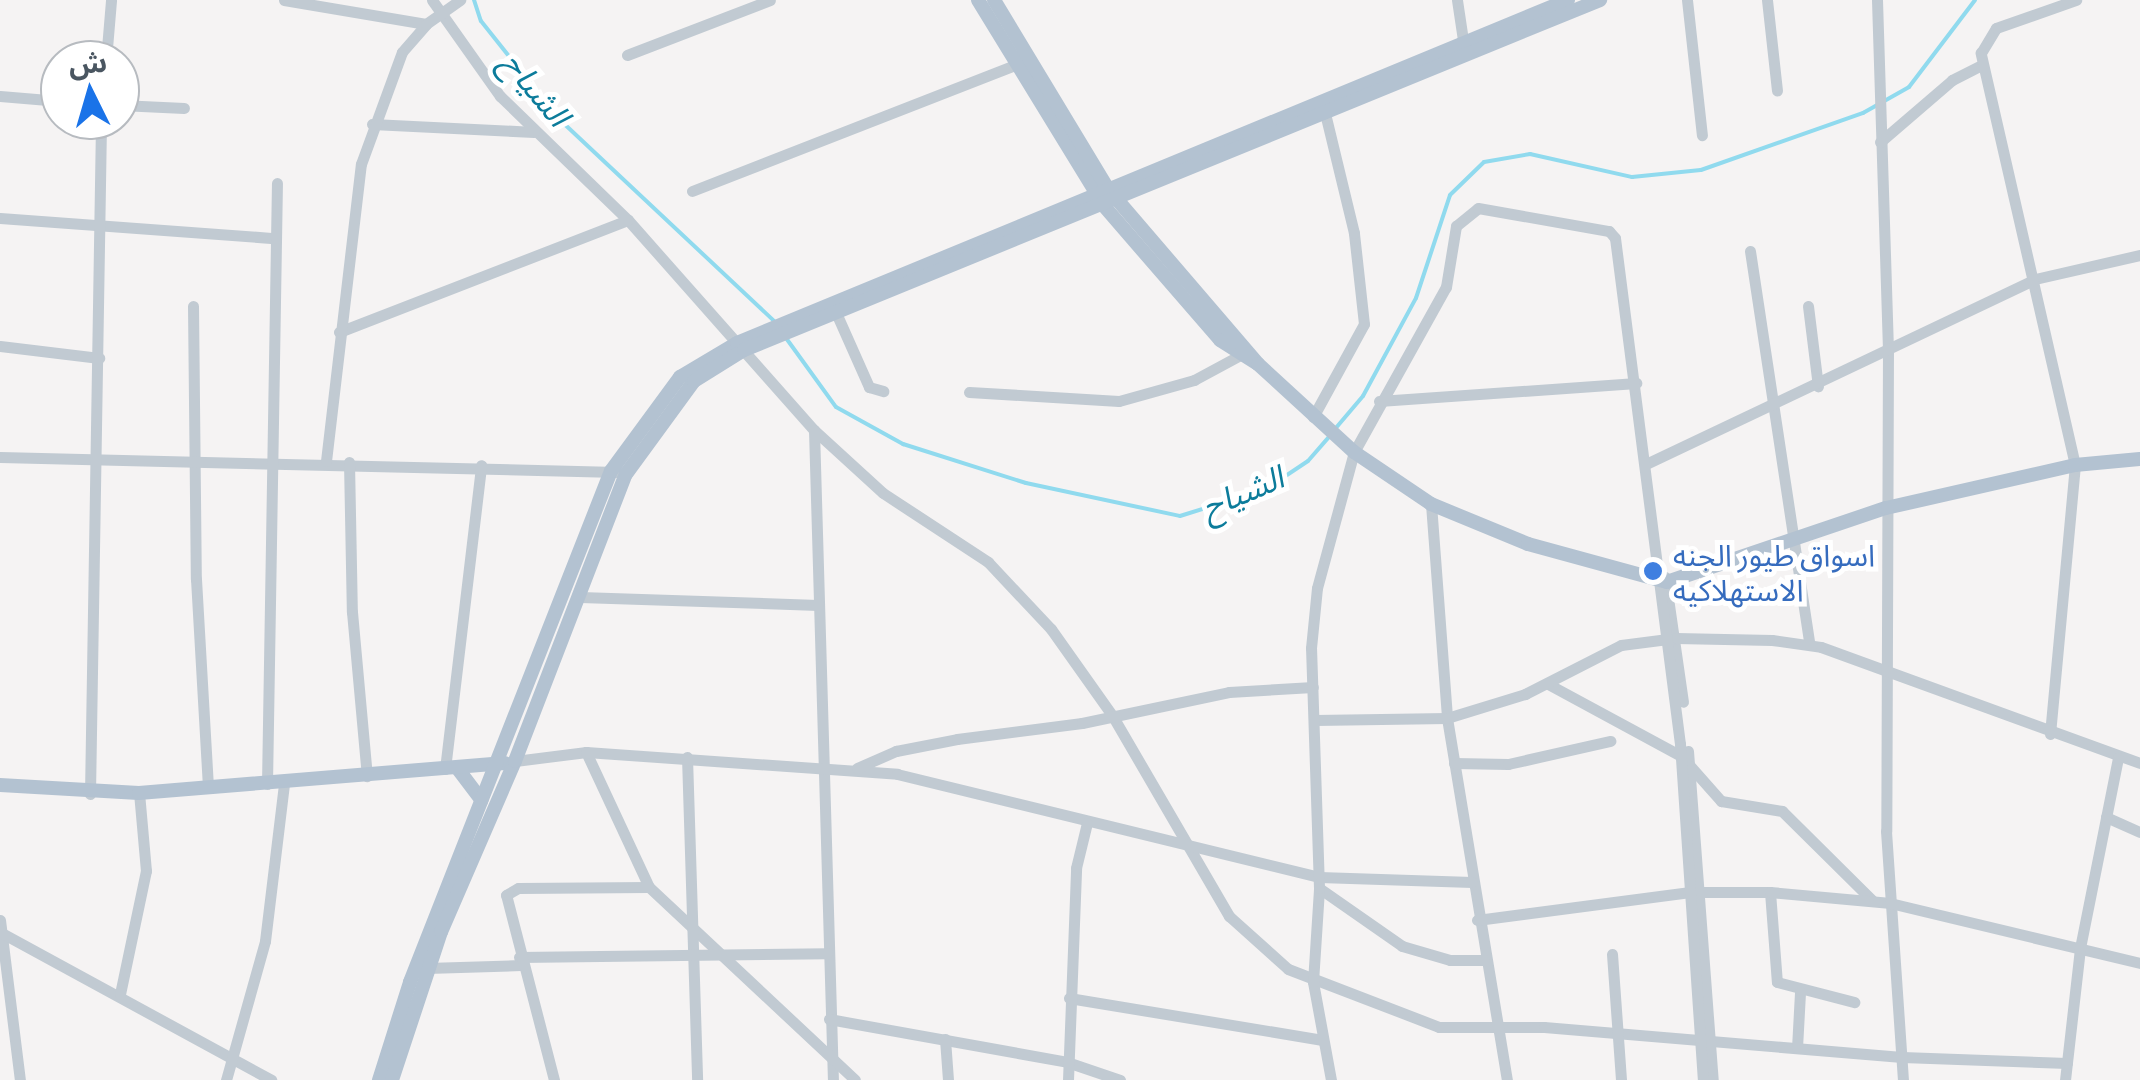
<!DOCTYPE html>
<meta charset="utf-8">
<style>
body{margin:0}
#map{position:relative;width:2140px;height:1080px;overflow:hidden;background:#f5f3f3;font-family:Commissioner,"Noto Sans Arabic",sans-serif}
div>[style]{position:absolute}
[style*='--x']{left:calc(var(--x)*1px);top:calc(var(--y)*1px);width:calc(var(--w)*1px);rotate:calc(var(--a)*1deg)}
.stream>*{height:4px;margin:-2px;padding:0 2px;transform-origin:2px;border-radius:2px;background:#90daee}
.minor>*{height:11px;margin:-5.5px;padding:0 5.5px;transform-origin:5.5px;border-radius:5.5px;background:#c1cad2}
.major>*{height:14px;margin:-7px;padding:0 7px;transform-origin:7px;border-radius:7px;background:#b3c2d1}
.dots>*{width:28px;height:28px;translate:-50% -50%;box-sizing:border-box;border:5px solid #fff;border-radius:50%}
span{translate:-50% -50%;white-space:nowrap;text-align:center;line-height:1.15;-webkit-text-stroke:10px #fff;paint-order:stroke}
.shop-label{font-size:30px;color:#366cbe}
.left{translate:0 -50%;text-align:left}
.water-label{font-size:32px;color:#0c7c9b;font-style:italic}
.north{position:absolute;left:40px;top:40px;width:100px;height:100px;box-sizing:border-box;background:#fff;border:2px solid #b7bbc0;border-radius:50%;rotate:355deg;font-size:28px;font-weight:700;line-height:40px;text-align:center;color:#4a5661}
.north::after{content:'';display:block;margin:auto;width:35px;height:45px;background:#1a73e8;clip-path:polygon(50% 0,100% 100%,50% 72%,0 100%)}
</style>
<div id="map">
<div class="stream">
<div style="--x:474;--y:0;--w:22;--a:72"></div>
<div style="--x:481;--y:21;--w:125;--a:51.5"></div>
<div style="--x:559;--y:119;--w:296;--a:43.2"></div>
<div style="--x:786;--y:338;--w:85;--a:54.1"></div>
<div style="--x:836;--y:407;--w:77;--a:28.9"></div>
<div style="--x:903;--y:444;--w:129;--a:17.6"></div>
<div style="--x:1026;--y:483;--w:157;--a:12.1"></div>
<div style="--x:1180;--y:516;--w:90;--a:-17.4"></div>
<div style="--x:1266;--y:489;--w:50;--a:-33.7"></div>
<div style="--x:1308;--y:461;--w:32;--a:-49"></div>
<div style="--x:1335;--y:429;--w:43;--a:-49.7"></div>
<div style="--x:1363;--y:396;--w:111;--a:-61.6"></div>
<div style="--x:1416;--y:298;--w:108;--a:-71.7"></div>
<div style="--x:1450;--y:195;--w:47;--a:-44.1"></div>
<div style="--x:1484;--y:162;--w:47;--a:-9.9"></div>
<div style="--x:1530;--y:154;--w:105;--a:12.7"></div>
<div style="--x:1632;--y:177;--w:69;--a:-5.8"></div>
<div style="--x:1701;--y:170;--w:172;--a:-19.4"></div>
<div style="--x:1863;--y:113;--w:53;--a:-29.5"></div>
<div style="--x:1909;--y:87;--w:109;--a:-52.8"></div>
</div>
<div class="minor">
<div style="--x:284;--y:0;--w:144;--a:9.6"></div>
<div style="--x:432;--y:0;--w:118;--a:54.7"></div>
<div style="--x:500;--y:96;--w:178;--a:44.1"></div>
<div style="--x:628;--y:220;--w:281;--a:48.5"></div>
<div style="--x:814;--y:430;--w:93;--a:42.4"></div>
<div style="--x:883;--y:493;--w:126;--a:33.3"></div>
<div style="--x:988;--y:562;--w:92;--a:46.8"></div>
<div style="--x:1051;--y:629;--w:105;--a:54.7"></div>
<div style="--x:1112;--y:715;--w:233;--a:59.8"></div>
<div style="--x:1229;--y:916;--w:79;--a:41.9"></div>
<div style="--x:1288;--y:969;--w:162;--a:21"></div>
<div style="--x:1439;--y:1027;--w:105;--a:0"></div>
<div style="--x:1544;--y:1027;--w:359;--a:4.8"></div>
<div style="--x:1902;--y:1057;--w:165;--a:2.1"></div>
<div style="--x:1457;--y:0;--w:48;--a:81.5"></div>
<div style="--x:1687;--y:0;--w:136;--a:83.7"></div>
<div style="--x:1767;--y:0;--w:91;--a:83.7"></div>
<div style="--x:1877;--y:0;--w:348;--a:88.2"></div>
<div style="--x:1888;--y:348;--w:483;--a:90.2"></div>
<div style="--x:1886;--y:831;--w:250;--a:86.1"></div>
<div style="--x:627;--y:55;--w:153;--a:-21"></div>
<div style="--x:106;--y:60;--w:60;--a:-85.2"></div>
<div style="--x:0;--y:96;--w:60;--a:4.8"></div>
<div style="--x:120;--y:105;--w:64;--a:2.7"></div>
<div style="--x:372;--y:124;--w:162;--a:2.8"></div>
<div style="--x:1880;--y:142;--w:95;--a:-40.7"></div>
<div style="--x:1952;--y:80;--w:34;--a:-27"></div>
<div style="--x:692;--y:191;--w:347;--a:-21.3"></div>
<div style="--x:0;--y:218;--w:275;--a:4.2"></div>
<div style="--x:1750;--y:251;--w:396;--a:81.4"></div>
<div style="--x:193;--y:306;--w:273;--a:89.4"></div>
<div style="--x:196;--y:579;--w:209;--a:86.7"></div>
<div style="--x:1808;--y:306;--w:81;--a:82.9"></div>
<div style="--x:837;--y:315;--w:79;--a:66"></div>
<div style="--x:869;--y:387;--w:15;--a:16"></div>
<div style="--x:339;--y:332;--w:310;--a:-21.2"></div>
<div style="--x:0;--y:346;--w:100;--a:6.9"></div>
<div style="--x:969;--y:392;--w:150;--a:3.4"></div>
<div style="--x:1119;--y:401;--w:78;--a:-15.6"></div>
<div style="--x:1194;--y:380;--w:59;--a:-28.3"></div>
<div style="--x:1379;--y:401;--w:258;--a:-4"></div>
<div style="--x:1313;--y:417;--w:106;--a:-61.3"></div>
<div style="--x:1364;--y:324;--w:92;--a:-96.3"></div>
<div style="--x:1354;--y:233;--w:123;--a:-103.6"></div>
<div style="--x:814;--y:430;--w:650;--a:88.33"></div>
<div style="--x:0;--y:457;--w:617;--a:1.39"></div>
<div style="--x:326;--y:461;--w:299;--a:-83.3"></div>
<div style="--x:361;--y:164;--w:119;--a:-69.9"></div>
<div style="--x:402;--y:52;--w:37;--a:-49"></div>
<div style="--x:426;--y:24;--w:42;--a:-35.2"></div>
<div style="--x:349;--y:462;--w:150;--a:88.9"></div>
<div style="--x:352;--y:612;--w:165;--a:84.8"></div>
<div style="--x:1648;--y:463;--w:429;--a:-25.4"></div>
<div style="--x:2035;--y:279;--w:108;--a:-12.9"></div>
<div style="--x:1431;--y:504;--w:215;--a:85.7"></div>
<div style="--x:1447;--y:718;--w:367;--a:80.6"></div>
<div style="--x:1665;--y:577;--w:126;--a:81.8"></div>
<div style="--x:580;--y:597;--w:238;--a:1.9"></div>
<div style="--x:1548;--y:684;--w:151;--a:28.4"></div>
<div style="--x:1315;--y:720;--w:132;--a:-0.9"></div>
<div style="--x:1447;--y:718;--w:82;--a:-17.1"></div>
<div style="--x:1525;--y:694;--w:108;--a:-27"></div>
<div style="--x:1621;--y:645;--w:55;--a:-7.3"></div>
<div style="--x:1676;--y:638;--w:96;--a:1.2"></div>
<div style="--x:1772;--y:640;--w:49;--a:8.1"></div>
<div style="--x:1821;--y:647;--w:339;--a:20"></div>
<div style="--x:2050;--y:734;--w:270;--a:-84.7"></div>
<div style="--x:2075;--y:465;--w:423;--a:-102.9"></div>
<div style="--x:1981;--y:53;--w:29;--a:-59"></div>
<div style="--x:1996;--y:28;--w:85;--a:-19.3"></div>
<div style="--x:1688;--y:751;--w:330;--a:85.7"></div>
<div style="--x:586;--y:752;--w:149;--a:65"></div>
<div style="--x:649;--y:887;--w:282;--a:43.1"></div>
<div style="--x:687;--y:757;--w:323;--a:88.2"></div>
<div style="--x:515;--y:761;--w:72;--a:-7.2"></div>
<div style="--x:586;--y:752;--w:312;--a:4"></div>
<div style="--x:897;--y:774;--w:434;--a:13.7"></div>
<div style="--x:1319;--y:877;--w:153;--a:1.9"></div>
<div style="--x:1454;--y:763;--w:54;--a:1.1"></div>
<div style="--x:1508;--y:764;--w:105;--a:-12.7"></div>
<div style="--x:1690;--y:766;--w:47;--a:48.5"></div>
<div style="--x:1721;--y:801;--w:62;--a:9.3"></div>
<div style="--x:1782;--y:811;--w:128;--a:44.7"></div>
<div style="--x:857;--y:768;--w:43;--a:-23.6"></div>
<div style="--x:896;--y:751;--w:62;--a:-11.1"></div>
<div style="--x:957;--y:739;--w:126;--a:-7.3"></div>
<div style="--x:1082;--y:723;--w:150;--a:-11.9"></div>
<div style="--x:1229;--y:692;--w:84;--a:-3.4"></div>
<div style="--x:445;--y:769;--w:306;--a:-83.2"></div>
<div style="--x:267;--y:784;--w:601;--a:-89.05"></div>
<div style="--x:90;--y:794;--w:674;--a:-89.06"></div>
<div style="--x:2106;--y:817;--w:37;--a:24"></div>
<div style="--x:1319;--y:888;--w:101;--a:34.9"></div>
<div style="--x:1402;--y:946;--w:50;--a:16.3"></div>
<div style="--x:1450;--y:960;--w:34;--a:0"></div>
<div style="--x:1770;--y:892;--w:90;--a:85.6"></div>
<div style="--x:1777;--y:982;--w:80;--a:14.6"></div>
<div style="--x:0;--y:920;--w:161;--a:82.9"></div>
<div style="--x:1477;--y:920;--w:215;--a:-7.5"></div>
<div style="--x:1690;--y:892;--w:80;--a:0"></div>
<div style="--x:1770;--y:892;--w:121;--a:5.2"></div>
<div style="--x:1890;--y:903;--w:257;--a:13.5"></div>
<div style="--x:0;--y:932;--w:309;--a:28.6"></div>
<div style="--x:1612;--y:954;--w:126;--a:85.9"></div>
<div style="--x:519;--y:957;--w:308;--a:-0.7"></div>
<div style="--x:427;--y:968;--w:94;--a:-1.8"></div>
<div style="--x:120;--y:994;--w:126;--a:-78.1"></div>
<div style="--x:146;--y:871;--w:78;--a:-95.1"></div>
<div style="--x:1069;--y:998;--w:257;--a:9.4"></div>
<div style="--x:829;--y:1019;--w:242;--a:10.2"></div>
<div style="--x:1067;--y:1062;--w:56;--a:18.8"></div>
<div style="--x:945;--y:1039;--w:41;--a:85.8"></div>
<div style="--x:1797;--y:1048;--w:56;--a:-86.9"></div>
<div style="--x:226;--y:1080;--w:144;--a:-74.3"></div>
<div style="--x:265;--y:941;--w:158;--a:-83.1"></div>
<div style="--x:554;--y:1080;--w:191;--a:-104.5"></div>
<div style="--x:506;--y:895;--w:14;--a:-30"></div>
<div style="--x:518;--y:888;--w:131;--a:-0.4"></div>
<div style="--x:1068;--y:1080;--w:212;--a:-87.8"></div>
<div style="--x:1076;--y:868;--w:46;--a:-76.3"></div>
<div style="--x:1331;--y:1080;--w:100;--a:-100.4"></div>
<div style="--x:1313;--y:982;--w:94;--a:-86.3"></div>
<div style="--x:1319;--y:888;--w:240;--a:-91.9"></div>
<div style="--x:1311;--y:648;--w:60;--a:-84.3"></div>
<div style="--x:1317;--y:588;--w:141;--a:-74.8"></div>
<div style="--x:1354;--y:452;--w:189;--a:-60.9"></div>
<div style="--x:1446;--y:287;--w:62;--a:-80.7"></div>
<div style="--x:1456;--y:226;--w:28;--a:-39"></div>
<div style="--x:1478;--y:208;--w:133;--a:10"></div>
<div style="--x:1609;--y:231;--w:9;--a:49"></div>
<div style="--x:1615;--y:238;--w:510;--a:82.68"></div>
<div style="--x:1680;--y:744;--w:337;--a:86.1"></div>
<div style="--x:2065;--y:1080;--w:133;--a:-83.5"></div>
<div style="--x:2080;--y:948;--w:194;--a:-78.7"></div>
</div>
<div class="major">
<div style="--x:978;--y:0;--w:241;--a:58.5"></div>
<div style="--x:1104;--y:206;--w:177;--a:49.1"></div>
<div style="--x:1220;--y:340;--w:45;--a:32.3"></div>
<div style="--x:994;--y:0;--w:221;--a:58.9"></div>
<div style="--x:1108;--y:189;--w:230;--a:49.4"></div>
<div style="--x:1258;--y:364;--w:130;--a:42.5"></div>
<div style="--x:1354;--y:452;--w:93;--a:34"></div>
<div style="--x:1431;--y:504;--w:105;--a:22.4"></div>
<div style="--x:1528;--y:544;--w:144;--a:15.3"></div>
<div style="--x:1667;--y:582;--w:231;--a:-18.7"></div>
<div style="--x:1886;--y:508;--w:194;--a:-12.8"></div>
<div style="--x:2075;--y:465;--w:65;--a:-5.3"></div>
<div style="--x:458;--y:769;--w:39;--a:53"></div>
<div style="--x:0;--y:785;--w:139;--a:3.3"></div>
<div style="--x:139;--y:793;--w:367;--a:-4.7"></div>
<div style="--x:379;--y:1080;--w:103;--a:-72.4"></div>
<div style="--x:410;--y:982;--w:549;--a:-68.53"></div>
<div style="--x:611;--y:471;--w:117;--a:-53.7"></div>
<div style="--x:680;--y:377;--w:66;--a:-30.8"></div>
<div style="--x:737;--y:343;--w:899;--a:-22.43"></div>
<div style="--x:392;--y:1080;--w:156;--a:-71.7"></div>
<div style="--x:441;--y:932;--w:186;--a:-66.6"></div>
<div style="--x:515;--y:761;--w:308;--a:-68.9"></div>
<div style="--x:626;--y:474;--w:115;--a:-53.8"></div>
<div style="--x:694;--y:381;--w:59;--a:-31.8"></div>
<div style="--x:744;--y:350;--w:925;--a:-22.24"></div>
</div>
<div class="dots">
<div style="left:1653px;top:571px;background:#3f7fe0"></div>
</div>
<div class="shop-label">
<span class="left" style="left:1673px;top:571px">اسواق طيور الجنه<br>الاستهلاكيه</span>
</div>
<div class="water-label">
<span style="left:537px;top:88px;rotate:50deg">الشياح</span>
<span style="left:1242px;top:491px;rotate:-23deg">الشياح</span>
</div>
<div class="north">ش</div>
</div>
